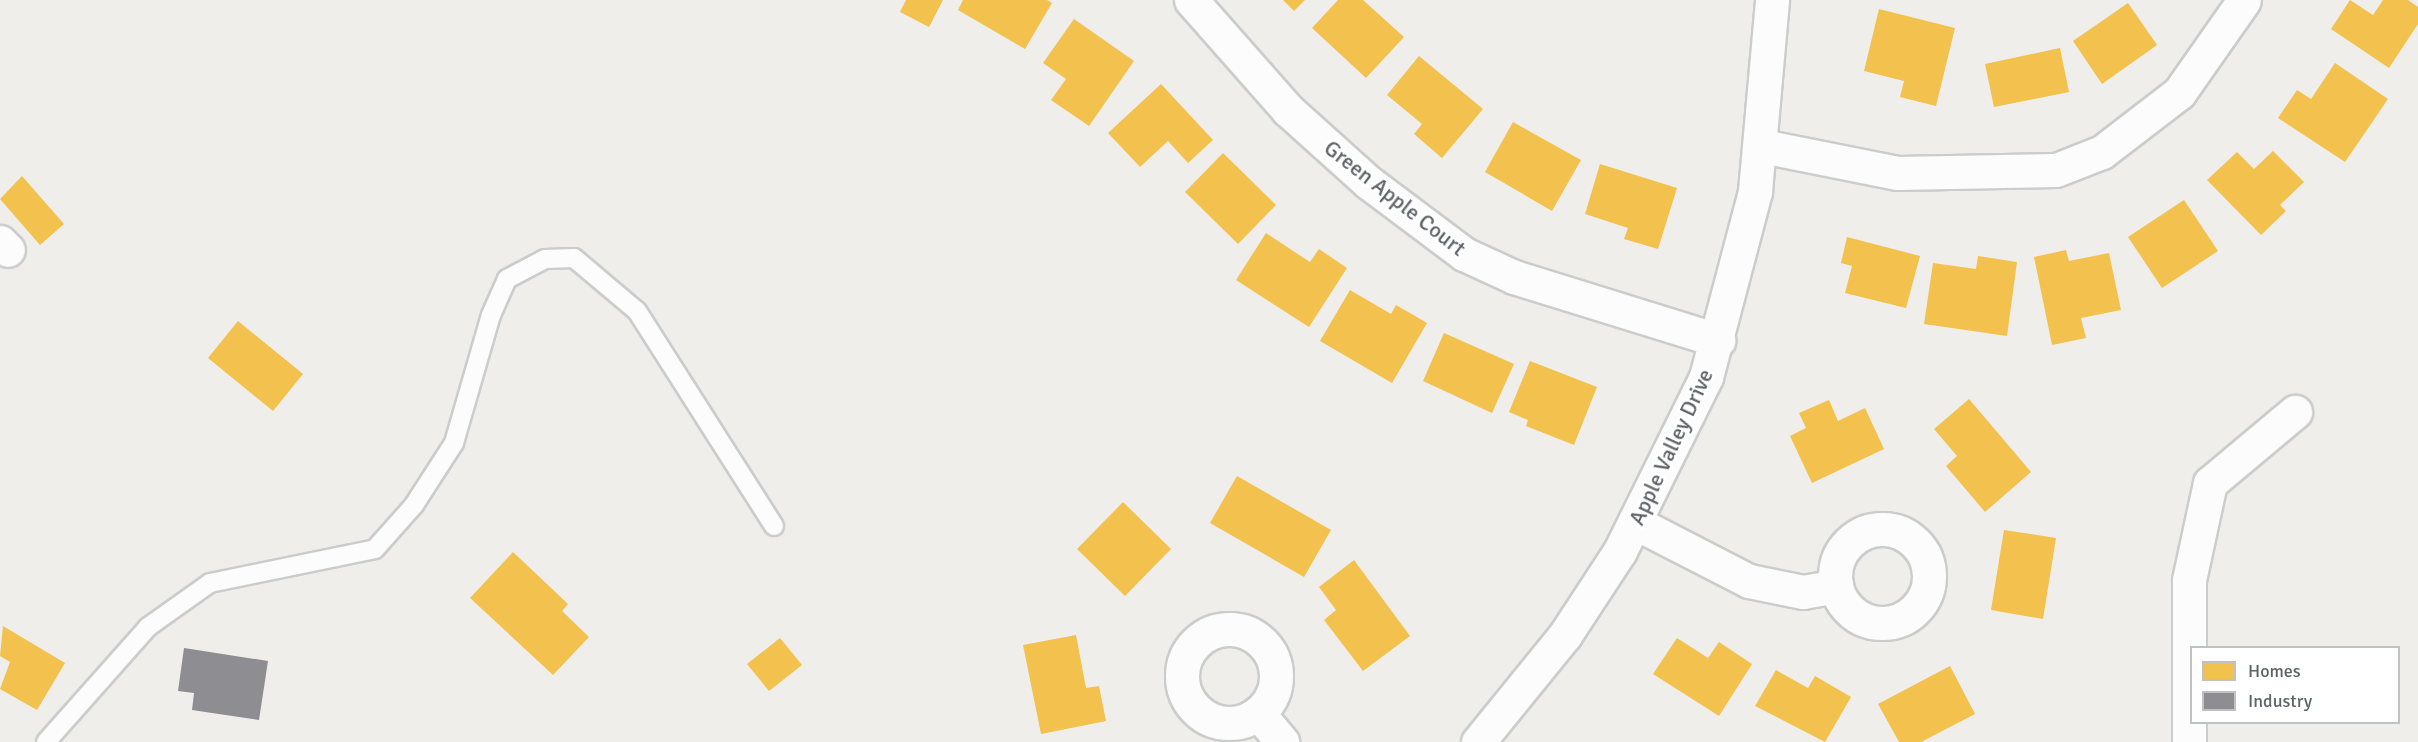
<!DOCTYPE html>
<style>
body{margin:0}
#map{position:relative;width:2418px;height:742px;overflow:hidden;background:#efeeea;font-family:Signika,sans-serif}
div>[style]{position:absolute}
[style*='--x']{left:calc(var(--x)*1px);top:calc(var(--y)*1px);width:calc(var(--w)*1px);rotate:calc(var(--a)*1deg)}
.homes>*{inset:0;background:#f2c14e}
.industry>*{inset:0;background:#8d8d92}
.roads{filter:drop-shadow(2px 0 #cbcccc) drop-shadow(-2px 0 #cbcccc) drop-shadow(0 2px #cbcccc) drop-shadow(0 -2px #cbcccc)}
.service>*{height:18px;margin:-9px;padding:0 9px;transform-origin:9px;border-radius:9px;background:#fdfcfc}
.minor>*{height:33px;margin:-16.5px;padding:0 16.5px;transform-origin:16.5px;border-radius:16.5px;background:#fdfcfc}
.minor>.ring{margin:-16.5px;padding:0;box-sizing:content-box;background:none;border:33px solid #fdfcfc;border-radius:50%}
span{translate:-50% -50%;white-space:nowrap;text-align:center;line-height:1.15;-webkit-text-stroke:6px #fff;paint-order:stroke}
.street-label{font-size:22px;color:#5f6368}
.legend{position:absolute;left:2190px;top:646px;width:210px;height:78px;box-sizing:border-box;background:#fff;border:2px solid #bfc1c3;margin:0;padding:8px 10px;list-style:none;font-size:18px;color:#5f6368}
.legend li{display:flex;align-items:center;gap:12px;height:30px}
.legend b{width:30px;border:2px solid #bfc1c3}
</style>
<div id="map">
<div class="homes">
<div style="clip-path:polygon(906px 0,943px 0,929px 27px,900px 12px)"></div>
<div style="clip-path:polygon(963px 0,1047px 0,1052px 3px,1025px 49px,958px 10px)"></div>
<div style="clip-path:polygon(1283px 0,1305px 0,1294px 11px)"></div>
<div style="clip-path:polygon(1338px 0,1363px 0,1404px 37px,1366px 78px,1312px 28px)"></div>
<div style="clip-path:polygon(2350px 0,2373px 15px,2383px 0,2408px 0,2418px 7px,2418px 24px,2389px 68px,2331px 29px)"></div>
<div style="clip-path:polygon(2128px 3px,2157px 45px,2102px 84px,2073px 41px)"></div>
<div style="clip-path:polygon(1879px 9px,1955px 28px,1936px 106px,1900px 97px,1904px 81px,1864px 71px)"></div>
<div style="clip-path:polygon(1074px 19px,1134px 61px,1089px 126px,1051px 100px,1066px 79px,1043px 63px)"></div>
<div style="clip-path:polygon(2060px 48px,2069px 92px,1994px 107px,1985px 64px)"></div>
<div style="clip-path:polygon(1419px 56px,1483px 109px,1442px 158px,1414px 134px,1422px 124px,1387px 95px)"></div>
<div style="clip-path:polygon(2335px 63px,2388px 99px,2345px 162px,2278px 118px,2297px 90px,2311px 99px)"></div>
<div style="clip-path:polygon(1161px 84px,1213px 140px,1188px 163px,1168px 141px,1140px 167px,1108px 133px)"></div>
<div style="clip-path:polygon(1513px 122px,1581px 160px,1552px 211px,1485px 172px)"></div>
<div style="clip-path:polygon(2273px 151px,2304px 182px,2280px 205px,2286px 211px,2261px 235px,2207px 180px,2237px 152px,2254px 169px)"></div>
<div style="clip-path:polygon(1223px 153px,1276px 205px,1238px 244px,1185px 192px)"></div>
<div style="clip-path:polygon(1600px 164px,1677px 188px,1658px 249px,1624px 239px,1628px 228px,1585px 214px)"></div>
<div style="clip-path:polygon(22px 176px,64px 224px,40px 245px,0 199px)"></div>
<div style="clip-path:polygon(2184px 200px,2218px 251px,2162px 288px,2128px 237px)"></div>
<div style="clip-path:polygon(1266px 233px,1310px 262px,1319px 249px,1347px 268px,1309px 327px,1236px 280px)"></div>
<div style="clip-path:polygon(1847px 237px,1920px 256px,1906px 308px,1845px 293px,1852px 266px,1841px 263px)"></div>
<div style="clip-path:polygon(2066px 250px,2069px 261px,2109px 253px,2121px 310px,2081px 318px,2086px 338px,2052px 345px,2034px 257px)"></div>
<div style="clip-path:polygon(1978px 256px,2017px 262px,2007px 336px,1924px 324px,1933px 263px,1976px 269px)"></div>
<div style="clip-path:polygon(1350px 290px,1391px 314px,1396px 305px,1427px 323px,1392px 383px,1320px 341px)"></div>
<div style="clip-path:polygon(238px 321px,303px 374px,273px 411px,208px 358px)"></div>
<div style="clip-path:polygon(1444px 333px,1514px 364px,1492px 413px,1423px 381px)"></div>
<div style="clip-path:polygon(1530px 361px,1597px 387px,1574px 445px,1526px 426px,1528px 420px,1509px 412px)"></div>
<div style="clip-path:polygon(1969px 399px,2031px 472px,1985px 512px,1946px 466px,1957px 456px,1934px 429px)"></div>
<div style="clip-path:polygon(1829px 400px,1838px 421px,1865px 408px,1884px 449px,1812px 483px,1790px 436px,1806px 428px,1799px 413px)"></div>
<div style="clip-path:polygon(1237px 476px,1331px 530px,1304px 577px,1210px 523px)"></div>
<div style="clip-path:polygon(1123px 502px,1171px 549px,1125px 596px,1077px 549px)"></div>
<div style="clip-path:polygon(2004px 530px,2056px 538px,2043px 619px,1991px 610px)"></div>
<div style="clip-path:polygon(513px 552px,568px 604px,562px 611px,589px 637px,553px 675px,470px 598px)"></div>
<div style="clip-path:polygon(1354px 560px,1410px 636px,1363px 671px,1324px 620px,1336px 610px,1319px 587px)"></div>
<div style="clip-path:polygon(3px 626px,65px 663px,37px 710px,0 689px,10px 662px,0 656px)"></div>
<div style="clip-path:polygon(1076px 635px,1086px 688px,1099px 686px,1106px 721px,1041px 734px,1023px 645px)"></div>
<div style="clip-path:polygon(780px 638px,802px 665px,769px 691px,747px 664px)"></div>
<div style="clip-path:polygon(1677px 638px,1708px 658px,1719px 642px,1752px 664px,1719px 716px,1653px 674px)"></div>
<div style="clip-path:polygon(1950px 666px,1975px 714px,1921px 742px,1899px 742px,1878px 704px)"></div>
<div style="clip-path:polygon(1776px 670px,1808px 688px,1815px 676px,1851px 697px,1825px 742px,1755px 706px)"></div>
</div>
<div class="industry">
<div style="clip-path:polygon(184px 648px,268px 661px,259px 720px,192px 710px,194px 693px,178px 691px)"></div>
</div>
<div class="roads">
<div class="service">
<div style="--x:46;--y:742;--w:154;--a:-48.4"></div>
<div style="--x:148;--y:627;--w:76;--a:-35.4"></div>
<div style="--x:210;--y:583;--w:168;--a:-11.6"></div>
<div style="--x:375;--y:549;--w:59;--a:-48.4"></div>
<div style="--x:414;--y:505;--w:74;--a:-57.2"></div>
<div style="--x:454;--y:443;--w:133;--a:-73.9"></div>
<div style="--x:491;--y:315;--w:39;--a:-66"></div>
<div style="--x:507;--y:279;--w:43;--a:-27.8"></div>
<div style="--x:545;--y:259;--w:29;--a:-2"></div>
<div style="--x:574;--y:258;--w:82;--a:40.1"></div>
<div style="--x:637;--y:311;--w:255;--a:57.5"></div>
</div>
<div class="minor">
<div style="--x:1191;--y:0;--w:147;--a:48.6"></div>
<div style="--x:1288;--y:110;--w:108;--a:42"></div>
<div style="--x:1368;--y:182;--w:120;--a:36.9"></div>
<div style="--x:1464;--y:254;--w:55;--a:24.7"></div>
<div style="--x:1514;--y:277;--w:214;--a:17.2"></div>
<div style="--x:1762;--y:146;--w:138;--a:11.3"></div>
<div style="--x:1897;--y:173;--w:159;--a:-1.1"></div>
<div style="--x:2056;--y:170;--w:49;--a:-21.4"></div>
<div style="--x:2102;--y:152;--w:97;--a:-37.5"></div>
<div style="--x:2179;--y:93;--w:113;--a:-55"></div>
<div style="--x:0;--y:242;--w:11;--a:45"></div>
<div style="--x:1636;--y:523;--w:127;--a:27.2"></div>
<div style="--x:1749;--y:581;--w:55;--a:11.5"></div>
<div style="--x:1803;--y:592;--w:34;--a:-10"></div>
<div class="ring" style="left:1835px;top:529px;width:61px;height:61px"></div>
<div class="ring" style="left:1182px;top:629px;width:61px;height:61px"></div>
<div style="--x:1258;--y:713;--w:38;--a:50"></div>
<div style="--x:1478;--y:742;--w:138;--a:-50.9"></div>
<div style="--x:1565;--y:635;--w:100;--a:-56.8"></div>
<div style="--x:1620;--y:551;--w:194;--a:-63.7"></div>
<div style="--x:1706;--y:377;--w:192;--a:-75.2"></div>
<div style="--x:1755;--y:191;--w:192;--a:-84.9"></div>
<div style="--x:2189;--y:742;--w:162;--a:-90"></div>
<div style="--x:2189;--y:580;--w:99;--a:-77.8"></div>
<div style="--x:2210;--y:483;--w:111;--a:-39.9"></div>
</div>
</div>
<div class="street-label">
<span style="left:1395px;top:198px;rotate:38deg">Green Apple Court</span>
<span style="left:1671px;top:447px;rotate:-65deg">Apple Valley Drive</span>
</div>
<ul class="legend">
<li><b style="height:16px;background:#f2c14e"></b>Homes</li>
<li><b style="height:16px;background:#8d8d92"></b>Industry</li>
</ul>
</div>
